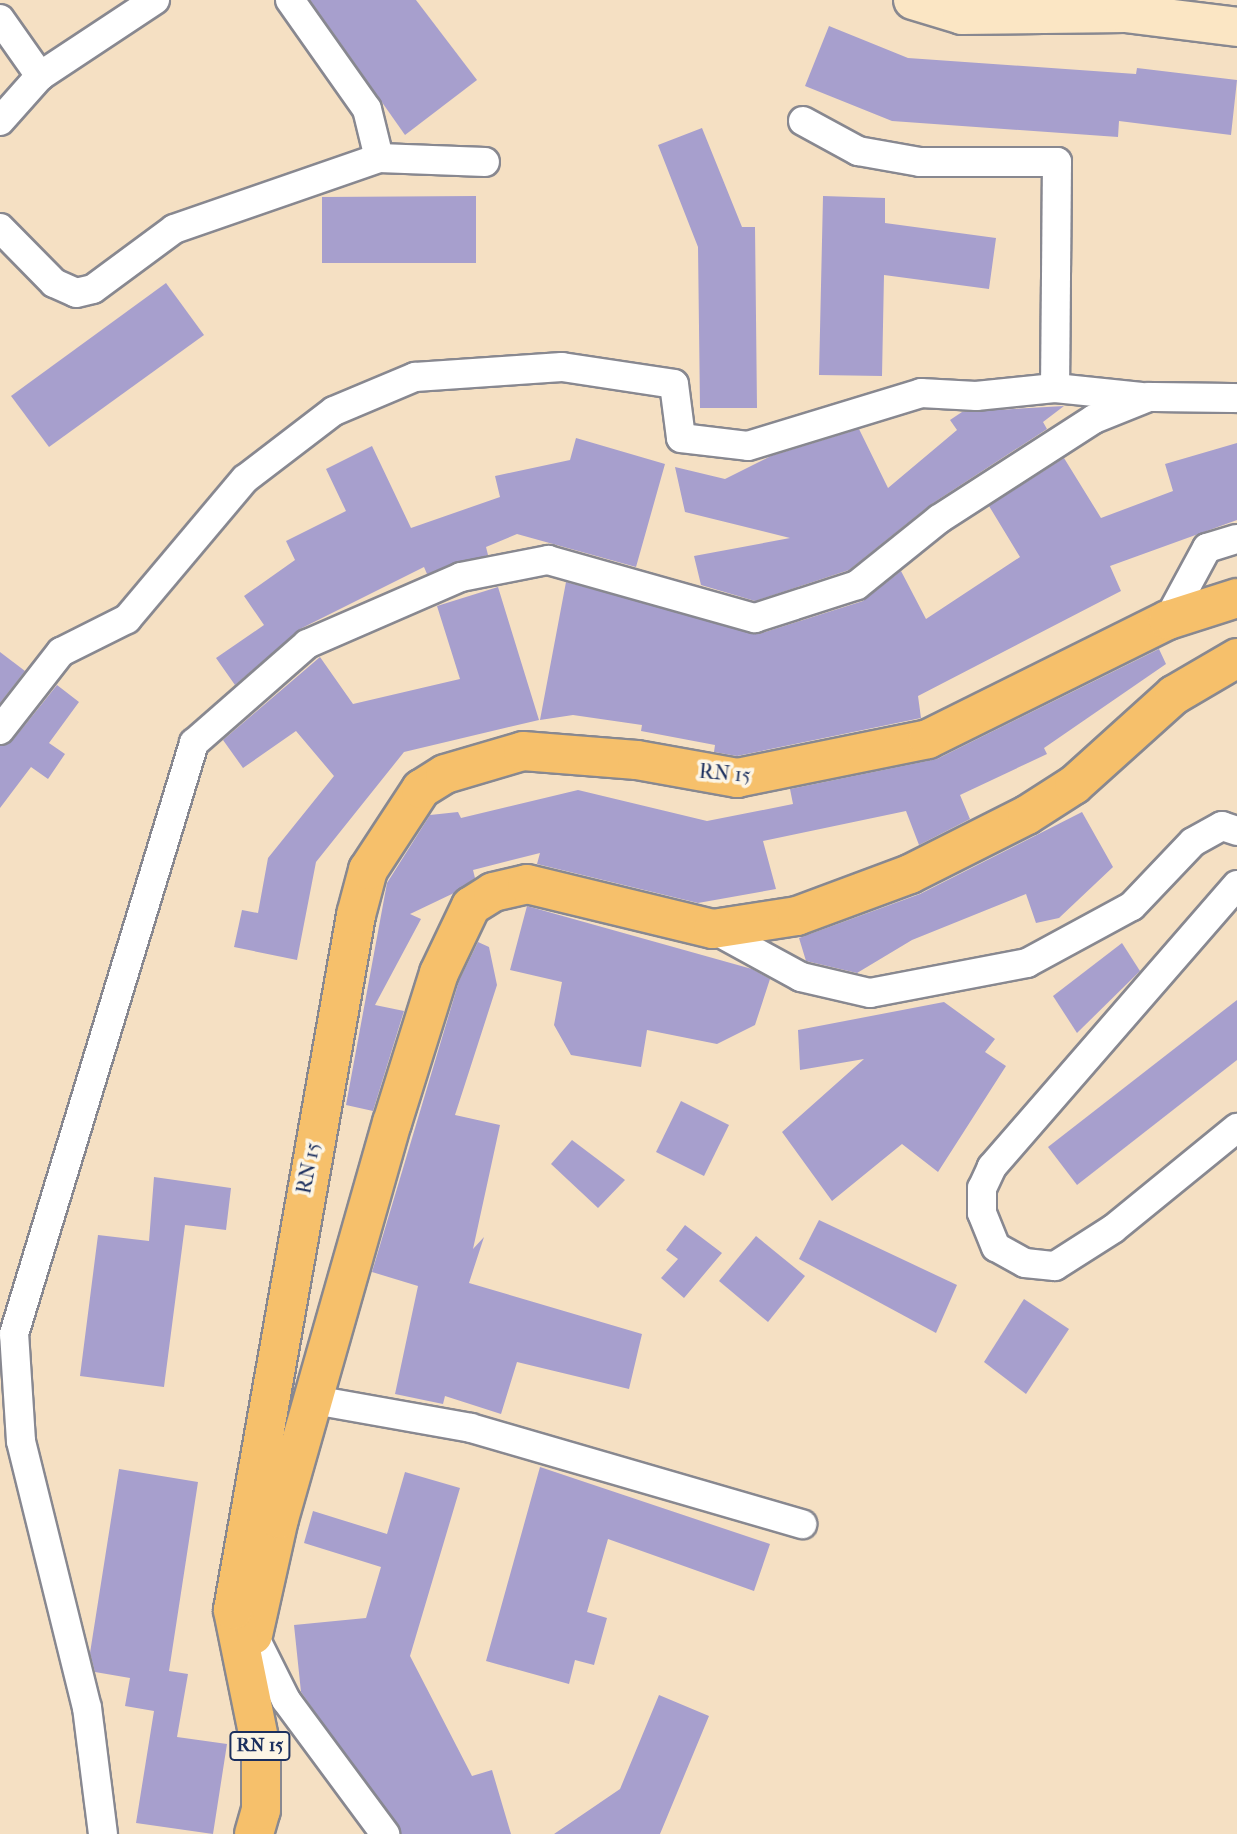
<!DOCTYPE html>
<style>
body{margin:0}
#map{position:relative;width:1237px;height:1834px;overflow:hidden;background:#f5e0c3;font-family:"IM FELL French Canon",serif}
div>[style]{position:absolute}
[style*='--x']{left:calc(var(--x)*1px);top:calc(var(--y)*1px);width:calc(var(--w)*1px);rotate:calc(var(--a)*1deg)}
.building>*{inset:0;background:#a79fcd}
.roads{filter:drop-shadow(2px 0 #888890) drop-shadow(-2px 0 #888890) drop-shadow(0 2px #888890) drop-shadow(0 -2px #888890)}
.street>*{height:28px;margin:-14px;padding:0 14px;transform-origin:14px;border-radius:14px;background:#fff}
.secondary>*{height:38px;margin:-19px;padding:0 19px;transform-origin:19px;border-radius:19px;background:#fbe6c4}
.primary>*{height:38px;margin:-19px;padding:0 19px;transform-origin:19px;border-radius:19px;background:#f6c06b}
span{translate:-50% -50%;white-space:nowrap;text-align:center;line-height:1.15;-webkit-text-stroke:7px #fcf5e5;paint-order:stroke}
.shield-label span{padding:2px 5px;background:#fcf5e5;border:2px solid;border-radius:5px;-webkit-text-stroke-width:0}
.shield-label{font-size:19px;color:#1b2f5e;font-weight:700}
.street-label{font-size:21px;color:#1b2f5e}
</style>
<div id="map">
<div class="building">
<div style="clip-path:polygon(310px 0,416px 0,477px 80px,405px 135px)"></div>
<div style="clip-path:polygon(829px 26px,908px 58px,1136px 74px,1137px 68px,1237px 80px,1231px 135px,1119px 121px,1118px 137px,892px 121px,805px 86px)"></div>
<div style="clip-path:polygon(702px 128px,742px 227px,755px 227px,757px 408px,700px 408px,698px 247px,658px 145px)"></div>
<div style="clip-path:polygon(476px 196px,476px 263px,322px 263px,322px 197px)"></div>
<div style="clip-path:polygon(823px 196px,885px 198px,885px 223px,996px 238px,989px 289px,884px 275px,882px 376px,819px 375px)"></div>
<div style="clip-path:polygon(166px 283px,204px 335px,49px 447px,11px 396px)"></div>
<div style="clip-path:polygon(1064px 406px,1043px 422px,1047px 429px,930px 505px,849px 570px,755px 601px,701px 585px,694px 556px,790px 538px,685px 512px,675px 467px,725px 479px,771px 456px,859px 429px,888px 488px,957px 430px,950px 420px,962px 412px)"></div>
<div style="clip-path:polygon(576px 438px,665px 464px,636px 567px,517px 534px,486px 547px,488px 555px,427px 574px,424px 567px,300px 629px,235px 685px,216px 658px,264px 625px,244px 596px,295px 560px,286px 541px,346px 511px,326px 469px,372px 446px,411px 528px,500px 497px,495px 476px,570px 460px)"></div>
<div style="clip-path:polygon(1237px 443px,1237px 520px,1110px 566px,1121px 591px,918px 696px,921px 718px,737px 756px,714px 752px,715px 745px,641px 731px,642px 725px,573px 715px,540px 720px,566px 582px,759px 634px,863px 601px,901px 571px,926px 619px,1020px 557px,989px 506px,1064px 458px,1101px 518px,1173px 491px,1165px 464px)"></div>
<div style="clip-path:polygon(498px 587px,539px 720px,404px 752px,316px 862px,297px 960px,234px 947px,242px 910px,258px 913px,268px 858px,334px 776px,296px 731px,243px 768px,223px 740px,320px 657px,353px 704px,460px 679px,437px 606px)"></div>
<div style="clip-path:polygon(1159px 649px,1166px 664px,1044px 748px,1047px 754px,960px 795px,970px 819px,919px 845px,906px 811px,763px 841px,776px 889px,698px 903px,537px 864px,540px 853px,473px 870px,475px 878px,454px 893px,410px 914px,421px 919px,375px 1005px,404px 1011px,373px 1111px,346px 1105px,387px 883px,430px 815px,458px 812px,461px 818px,578px 790px,707px 821px,793px 804px,790px 789px,937px 759px)"></div>
<div style="clip-path:polygon(0 652px,25px 671px,0 703px)"></div>
<div style="clip-path:polygon(57px 685px,79px 702px,49px 743px,65px 754px,48px 779px,31px 767px,0 808px,0 746px,13px 740px)"></div>
<div style="clip-path:polygon(1082px 812px,1113px 867px,1059px 918px,1036px 923px,1026px 894px,912px 940px,857px 973px,806px 961px,799px 938px,920px 894px)"></div>
<div style="clip-path:polygon(527px 906px,752px 969px,770px 979px,755px 1025px,717px 1044px,647px 1030px,641px 1067px,571px 1055px,554px 1025px,562px 982px,510px 970px)"></div>
<div style="clip-path:polygon(478px 942px,489px 947px,497px 985px,455px 1115px,500px 1125px,473px 1249px,484px 1237px,469px 1283px,642px 1334px,629px 1389px,517px 1362px,501px 1414px,445px 1396px,443px 1404px,395px 1394px,418px 1286px,372px 1272px,459px 981px)"></div>
<div style="clip-path:polygon(1122px 943px,1140px 971px,1077px 1033px,1053px 996px)"></div>
<div style="clip-path:polygon(1237px 1000px,1237px 1060px,1077px 1185px,1048px 1147px)"></div>
<div style="clip-path:polygon(944px 1002px,995px 1039px,985px 1052px,1006px 1066px,938px 1172px,902px 1144px,832px 1201px,782px 1132px,864px 1059px,800px 1070px,798px 1030px)"></div>
<div style="clip-path:polygon(681px 1101px,729px 1125px,704px 1176px,656px 1152px)"></div>
<div style="clip-path:polygon(572px 1140px,625px 1180px,598px 1208px,551px 1164px)"></div>
<div style="clip-path:polygon(154px 1177px,231px 1188px,226px 1230px,185px 1225px,164px 1387px,80px 1376px,98px 1235px,149px 1241px)"></div>
<div style="clip-path:polygon(819px 1220px,957px 1285px,936px 1333px,799px 1259px)"></div>
<div style="clip-path:polygon(685px 1225px,722px 1253px,684px 1298px,661px 1278px,678px 1259px,666px 1250px)"></div>
<div style="clip-path:polygon(756px 1236px,805px 1276px,768px 1322px,719px 1281px)"></div>
<div style="clip-path:polygon(1024px 1299px,1069px 1329px,1026px 1394px,984px 1362px)"></div>
<div style="clip-path:polygon(540px 1467px,770px 1544px,754px 1591px,608px 1539px,587px 1612px,607px 1618px,594px 1665px,575px 1660px,569px 1684px,486px 1661px)"></div>
<div style="clip-path:polygon(119px 1469px,198px 1482px,169px 1671px,188px 1674px,177px 1737px,227px 1744px,213px 1834px,136px 1823px,154px 1711px,125px 1706px,130px 1678px,95px 1672px,90px 1653px)"></div>
<div style="clip-path:polygon(405px 1472px,460px 1488px,410px 1656px,472px 1776px,492px 1770px,511px 1834px,401px 1834px,301px 1692px,294px 1625px,366px 1618px,381px 1567px,304px 1543px,313px 1511px,387px 1534px)"></div>
<div style="clip-path:polygon(659px 1695px,709px 1716px,660px 1834px,554px 1834px,620px 1789px)"></div>
</div>
<div class="roads">
<div class="street">
<div style="--x:290;--y:0;--w:133;--a:54.8"></div>
<div style="--x:367;--y:109;--w:50;--a:76.2"></div>
<div style="--x:0;--y:19;--w:70;--a:54.9"></div>
<div style="--x:0;--y:121;--w:60;--a:-48.4"></div>
<div style="--x:40;--y:76;--w:138;--a:-33.5"></div>
<div style="--x:803;--y:121;--w:63;--a:28.6"></div>
<div style="--x:858;--y:151;--w:63;--a:10.1"></div>
<div style="--x:920;--y:162;--w:137;--a:0"></div>
<div style="--x:1057;--y:162;--w:226;--a:90.5"></div>
<div style="--x:0;--y:228;--w:77;--a:45.5"></div>
<div style="--x:54;--y:283;--w:24;--a:24"></div>
<div style="--x:76;--y:293;--w:17;--a:-13"></div>
<div style="--x:93;--y:289;--w:101;--a:-36.5"></div>
<div style="--x:174;--y:229;--w:217;--a:-19.1"></div>
<div style="--x:379;--y:158;--w:106;--a:2.2"></div>
<div style="--x:1168;--y:620;--w:82;--a:-61.6"></div>
<div style="--x:1207;--y:548;--w:31;--a:-17"></div>
<div style="--x:0;--y:730;--w:99;--a:-52"></div>
<div style="--x:61;--y:652;--w:74;--a:-26.6"></div>
<div style="--x:127;--y:619;--w:183;--a:-49.9"></div>
<div style="--x:245;--y:479;--w:112;--a:-37.4"></div>
<div style="--x:334;--y:411;--w:88;--a:-22.8"></div>
<div style="--x:415;--y:377;--w:147;--a:-3.9"></div>
<div style="--x:562;--y:367;--w:113;--a:8.6"></div>
<div style="--x:674;--y:384;--w:54;--a:82.6"></div>
<div style="--x:681;--y:438;--w:67;--a:6.8"></div>
<div style="--x:748;--y:446;--w:181;--a:-17"></div>
<div style="--x:921;--y:393;--w:55;--a:3.1"></div>
<div style="--x:976;--y:396;--w:79;--a:-5.8"></div>
<div style="--x:1055;--y:388;--w:87;--a:5.9"></div>
<div style="--x:1237;--y:885;--w:374;--a:131"></div>
<div style="--x:992;--y:1167;--w:23;--a:115"></div>
<div style="--x:982;--y:1188;--w:25;--a:90"></div>
<div style="--x:982;--y:1213;--w:37;--a:68"></div>
<div style="--x:996;--y:1247;--w:33;--a:29"></div>
<div style="--x:1025;--y:1263;--w:30;--a:6"></div>
<div style="--x:1055;--y:1266;--w:69;--a:-32.5"></div>
<div style="--x:1113;--y:1229;--w:160;--a:-39.2"></div>
<div style="--x:713;--y:929;--w:100;--a:28.6"></div>
<div style="--x:801;--y:977;--w:71;--a:13.1"></div>
<div style="--x:870;--y:993;--w:160;--a:-10.8"></div>
<div style="--x:1027;--y:963;--w:119;--a:-28.5"></div>
<div style="--x:1132;--y:906;--w:88;--a:-46.4"></div>
<div style="--x:1193;--y:842;--w:33;--a:-29"></div>
<div style="--x:1222;--y:826;--w:16;--a:18"></div>
<div style="--x:314;--y:1400;--w:159;--a:10.1"></div>
<div style="--x:471;--y:1428;--w:345;--a:16.2"></div>
<div style="--x:253;--y:1634;--w:74;--a:63.4"></div>
<div style="--x:286;--y:1700;--w:167;--a:53.5"></div>
<div style="--x:103;--y:1834;--w:127;--a:-97.2"></div>
<div style="--x:87;--y:1708;--w:275;--a:-103.9"></div>
<div style="--x:21;--y:1441;--w:107;--a:-93.7"></div>
<div style="--x:14;--y:1334;--w:618;--a:-73.06"></div>
<div style="--x:194;--y:743;--w:150;--a:-41.2"></div>
<div style="--x:307;--y:644;--w:168;--a:-23.5"></div>
<div style="--x:461;--y:577;--w:89;--a:-11.1"></div>
<div style="--x:548;--y:560;--w:215;--a:15.7"></div>
<div style="--x:755;--y:618;--w:107;--a:-17.9"></div>
<div style="--x:857;--y:585;--w:105;--a:-38.8"></div>
<div style="--x:939;--y:519;--w:184;--a:-32.8"></div>
<div style="--x:1094;--y:419;--w:59;--a:-21.8"></div>
<div style="--x:1149;--y:397;--w:88;--a:0.7"></div>
</div>
<div class="secondary">
<div style="--x:913;--y:0;--w:51;--a:17"></div>
<div style="--x:962;--y:15;--w:163;--a:-0.7"></div>
<div style="--x:1125;--y:13;--w:113;--a:7.1"></div>
</div>
<div class="primary">
<div style="--x:253;--y:1635;--w:119;--a:-77.4"></div>
<div style="--x:279;--y:1519;--w:412;--a:-74.1"></div>
<div style="--x:392;--y:1123;--w:157;--a:-72.6"></div>
<div style="--x:439;--y:973;--w:74;--a:-64.5"></div>
<div style="--x:471;--y:906;--w:26;--a:-32"></div>
<div style="--x:493;--y:892;--w:35;--a:-13"></div>
<div style="--x:527;--y:884;--w:191;--a:13.6"></div>
<div style="--x:713;--y:929;--w:85;--a:-8.8"></div>
<div style="--x:797;--y:916;--w:121;--a:-20.4"></div>
<div style="--x:910;--y:874;--w:131;--a:-26.8"></div>
<div style="--x:1027;--y:815;--w:56;--a:-32.6"></div>
<div style="--x:1074;--y:785;--w:135;--a:-42"></div>
<div style="--x:1174;--y:695;--w:73;--a:-30.4"></div>
<div style="--x:254;--y:1834;--w:25;--a:-74"></div>
<div style="--x:261;--y:1810;--w:62;--a:-90"></div>
<div style="--x:261;--y:1748;--w:141;--a:-101.5"></div>
<div style="--x:233;--y:1610;--w:706;--a:-79.96"></div>
<div style="--x:356;--y:915;--w:47;--a:-75.1"></div>
<div style="--x:368;--y:870;--w:97;--a:-56.8"></div>
<div style="--x:421;--y:789;--w:28;--a:-32"></div>
<div style="--x:445;--y:774;--w:81;--a:-16.4"></div>
<div style="--x:523;--y:751;--w:114;--a:4.5"></div>
<div style="--x:637;--y:760;--w:102;--a:10.2"></div>
<div style="--x:737;--y:778;--w:195;--a:-11.5"></div>
<div style="--x:928;--y:739;--w:268;--a:-26.4"></div>
<div style="--x:1168;--y:620;--w:72;--a:-17.7"></div>
</div>
</div>
<div class="shield-label">
<span style="left:260px;top:1746px">RN 15</span>
</div>
<div class="street-label">
<span style="left:725px;top:773px;rotate:5deg">RN 15</span>
<span style="left:308px;top:1168px;rotate:-79deg">RN 15</span>
</div>
</div>
